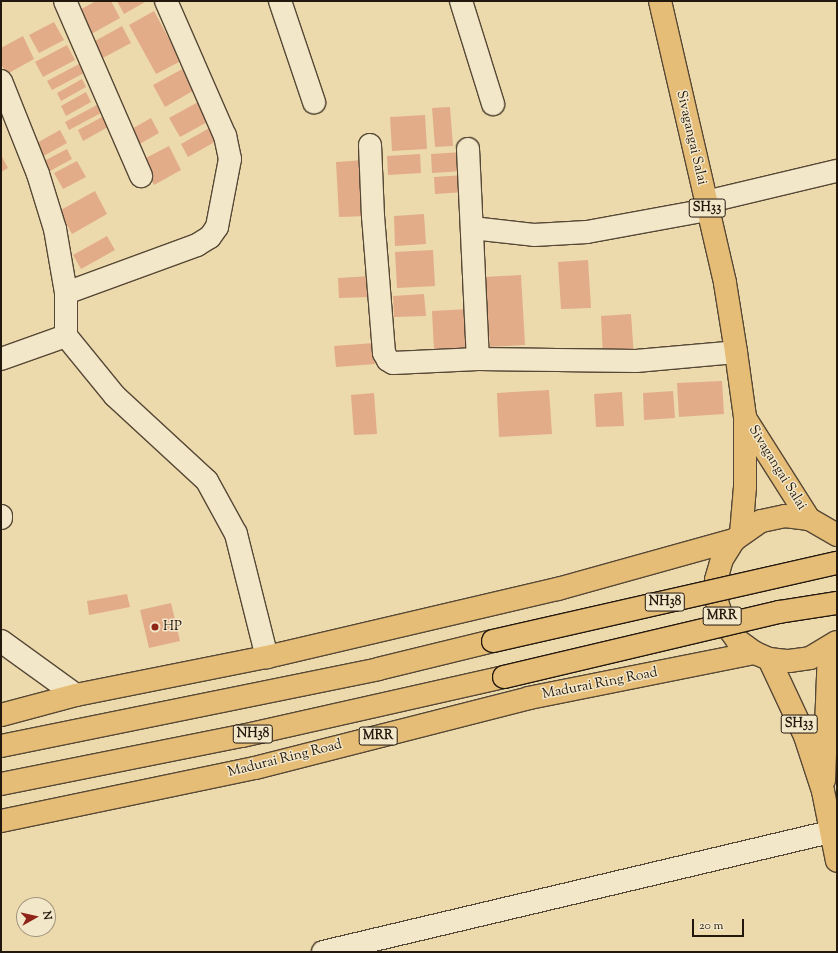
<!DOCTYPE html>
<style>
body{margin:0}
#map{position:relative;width:838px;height:953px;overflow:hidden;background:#eddaac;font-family:"Sorts Mill Goudy",serif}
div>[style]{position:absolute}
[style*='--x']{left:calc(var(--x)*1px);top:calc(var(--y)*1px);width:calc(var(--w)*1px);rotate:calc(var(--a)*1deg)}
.building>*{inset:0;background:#e2ac89}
.roads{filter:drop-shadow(1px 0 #564836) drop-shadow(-1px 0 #564836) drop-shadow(0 1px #564836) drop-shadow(0 -1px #564836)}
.minor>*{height:22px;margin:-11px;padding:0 11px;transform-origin:11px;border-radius:11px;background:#f3e7c9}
.major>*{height:22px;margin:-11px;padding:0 11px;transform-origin:11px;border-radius:11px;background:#e6bd76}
.highway>*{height:22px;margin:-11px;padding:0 11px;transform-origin:11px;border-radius:11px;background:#e6bd76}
.bridges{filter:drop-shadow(1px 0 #23180e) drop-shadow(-1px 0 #23180e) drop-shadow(0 1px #23180e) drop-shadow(0 -1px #23180e)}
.highway-bridge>*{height:22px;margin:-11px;padding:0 11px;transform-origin:11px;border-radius:11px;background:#e6bd76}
.dots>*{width:11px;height:11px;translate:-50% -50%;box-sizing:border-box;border:2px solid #f3e7c9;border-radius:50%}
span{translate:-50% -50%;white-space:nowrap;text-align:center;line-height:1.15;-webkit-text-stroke:3px #f3e7c9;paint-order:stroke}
.shield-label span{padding:1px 3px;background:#f3e7c9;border:1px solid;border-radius:3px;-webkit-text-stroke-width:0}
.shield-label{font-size:13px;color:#23180e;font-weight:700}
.street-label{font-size:14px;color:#23180e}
.poi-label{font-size:14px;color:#23180e}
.left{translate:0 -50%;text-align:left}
.frame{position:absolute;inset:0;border:2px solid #23180e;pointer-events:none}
.north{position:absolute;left:16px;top:897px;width:40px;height:40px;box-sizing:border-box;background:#f3e7c9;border:1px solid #a0947e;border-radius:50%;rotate:82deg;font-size:11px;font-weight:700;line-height:16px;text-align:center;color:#23180e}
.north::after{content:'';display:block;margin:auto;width:14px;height:18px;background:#8f2418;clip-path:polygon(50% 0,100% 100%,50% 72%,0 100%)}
.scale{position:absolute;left:692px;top:919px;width:52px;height:18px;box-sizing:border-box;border:2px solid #23180e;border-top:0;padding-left:5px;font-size:12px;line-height:14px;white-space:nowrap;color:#23180e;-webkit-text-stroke:3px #f3e7c9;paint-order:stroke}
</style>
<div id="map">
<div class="building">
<div style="clip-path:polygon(96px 1px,111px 1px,120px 18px,86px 37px,74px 13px)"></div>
<div style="clip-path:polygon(117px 1px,147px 1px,124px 14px)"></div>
<div style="clip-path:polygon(154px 11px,181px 61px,156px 74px,129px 25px)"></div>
<div style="clip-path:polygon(54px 22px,64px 40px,39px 53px,29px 35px)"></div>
<div style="clip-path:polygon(122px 26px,131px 43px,97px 61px,88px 45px)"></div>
<div style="clip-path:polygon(23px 36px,34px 59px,7px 74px,1px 64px,1px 48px)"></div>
<div style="clip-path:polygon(67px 45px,75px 60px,43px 77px,35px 62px)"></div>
<div style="clip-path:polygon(79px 64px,84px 73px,52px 90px,47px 81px)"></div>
<div style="clip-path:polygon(186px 67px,198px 88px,165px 107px,153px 85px)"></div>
<div style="clip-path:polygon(82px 79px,86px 87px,61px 101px,57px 93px)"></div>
<div style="clip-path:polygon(86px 92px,91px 102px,66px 116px,61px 106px)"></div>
<div style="clip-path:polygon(200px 101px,211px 120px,180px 137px,169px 118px)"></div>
<div style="clip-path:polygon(97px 105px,101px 113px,69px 130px,65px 122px)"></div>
<div style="clip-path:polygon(450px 107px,453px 146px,435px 147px,432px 108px)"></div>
<div style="clip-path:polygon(425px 115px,427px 149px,392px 151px,390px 117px)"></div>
<div style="clip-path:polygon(102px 117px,108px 127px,83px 141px,78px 130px)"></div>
<div style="clip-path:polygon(151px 118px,159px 133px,138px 145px,130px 130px)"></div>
<div style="clip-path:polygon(213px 126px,220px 139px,188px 157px,181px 144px)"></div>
<div style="clip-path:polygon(60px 130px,67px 143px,40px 158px,33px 145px)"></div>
<div style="clip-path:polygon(169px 146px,181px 170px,154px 185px,140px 161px)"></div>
<div style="clip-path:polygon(67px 149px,72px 159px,50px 171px,44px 161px)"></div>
<div style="clip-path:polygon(462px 152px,464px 171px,432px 173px,431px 154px)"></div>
<div style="clip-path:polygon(420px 154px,421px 173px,388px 175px,387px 156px)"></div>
<div style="clip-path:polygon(1px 155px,8px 168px,1px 172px)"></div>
<div style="clip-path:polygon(365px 160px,369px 216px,339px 217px,336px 162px)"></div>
<div style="clip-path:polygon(77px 161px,86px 177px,63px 189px,54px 173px)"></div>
<div style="clip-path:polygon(464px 175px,465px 192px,435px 194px,434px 177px)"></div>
<div style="clip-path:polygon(95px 191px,107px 214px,72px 234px,59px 211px)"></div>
<div style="clip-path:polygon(424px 214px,426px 244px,395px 246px,394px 216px)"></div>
<div style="clip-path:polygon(107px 236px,115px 250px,81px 269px,73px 255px)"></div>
<div style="clip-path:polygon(433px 250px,435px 286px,397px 288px,395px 252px)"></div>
<div style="clip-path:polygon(588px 260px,591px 308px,561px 309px,558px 262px)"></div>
<div style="clip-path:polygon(521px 275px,525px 345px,490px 347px,485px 277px)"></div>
<div style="clip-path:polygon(370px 276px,371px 297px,339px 298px,338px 278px)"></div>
<div style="clip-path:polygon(424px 294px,426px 316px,394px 317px,393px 296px)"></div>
<div style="clip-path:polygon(469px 309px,471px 348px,434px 350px,432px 311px)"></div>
<div style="clip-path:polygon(631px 314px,634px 357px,603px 358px,601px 316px)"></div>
<div style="clip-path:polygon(374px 343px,375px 364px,336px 367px,334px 346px)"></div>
<div style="clip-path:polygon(722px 381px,724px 414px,679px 417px,677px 383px)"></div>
<div style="clip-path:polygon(549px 390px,552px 434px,499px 437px,497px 393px)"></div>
<div style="clip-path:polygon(673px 391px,675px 418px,644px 420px,643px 393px)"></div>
<div style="clip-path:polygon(622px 392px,624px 426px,596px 427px,594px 394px)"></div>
<div style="clip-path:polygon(374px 393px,377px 434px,354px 435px,351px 395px)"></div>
<div style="clip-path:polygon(127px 594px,130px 607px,89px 615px,87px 601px)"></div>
<div style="clip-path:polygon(171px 603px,180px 641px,149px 648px,140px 610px)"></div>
</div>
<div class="roads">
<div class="minor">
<div style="--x:65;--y:1;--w:191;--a:66.5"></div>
<div style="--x:280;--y:1;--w:107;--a:71.4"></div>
<div style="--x:461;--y:1;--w:108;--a:72.7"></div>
<div style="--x:1;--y:81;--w:100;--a:68.3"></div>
<div style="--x:38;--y:174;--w:58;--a:72.8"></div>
<div style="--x:55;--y:229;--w:65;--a:80.2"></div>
<div style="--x:66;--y:293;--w:43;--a:90"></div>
<div style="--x:66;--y:336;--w:77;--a:50.8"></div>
<div style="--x:115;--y:396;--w:125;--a:42.7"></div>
<div style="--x:207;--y:481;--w:60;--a:61.3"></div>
<div style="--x:236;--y:534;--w:127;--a:75.9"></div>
<div style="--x:370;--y:145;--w:71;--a:87.6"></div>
<div style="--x:373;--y:216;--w:137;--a:85.4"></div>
<div style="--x:384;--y:353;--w:8;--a:60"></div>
<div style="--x:388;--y:360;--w:6;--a:31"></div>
<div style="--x:393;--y:363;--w:85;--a:-2.7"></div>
<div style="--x:478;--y:359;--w:158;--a:0.7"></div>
<div style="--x:636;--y:361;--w:100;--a:-5.1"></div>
<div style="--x:468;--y:149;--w:210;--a:87.3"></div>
<div style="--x:706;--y:202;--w:134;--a:-13.4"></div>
<div style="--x:472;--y:228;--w:62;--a:6.4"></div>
<div style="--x:534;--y:235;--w:53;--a:-3.2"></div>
<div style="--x:587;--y:232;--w:122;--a:-10.4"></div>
<div style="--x:66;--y:293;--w:140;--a:-20.1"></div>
<div style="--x:197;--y:245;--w:15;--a:-32"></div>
<div style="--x:210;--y:237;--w:12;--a:-55"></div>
<div style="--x:217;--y:227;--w:69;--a:-79.2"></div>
<div style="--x:230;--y:159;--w:24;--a:-102"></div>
<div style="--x:225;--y:136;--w:147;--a:-113.6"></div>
<div style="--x:1;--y:359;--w:69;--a:-19.5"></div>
<div style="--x:1;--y:516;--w:2;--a:90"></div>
<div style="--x:1;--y:641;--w:92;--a:35.8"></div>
<div style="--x:323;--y:952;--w:521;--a:-13.32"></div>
</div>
<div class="major">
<div style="--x:660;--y:1;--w:289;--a:77"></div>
<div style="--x:725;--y:283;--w:70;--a:80.9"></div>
<div style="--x:736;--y:352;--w:66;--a:82.1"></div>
<div style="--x:745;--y:417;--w:70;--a:90"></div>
<div style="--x:745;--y:487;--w:47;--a:94.9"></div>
<div style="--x:745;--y:418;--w:120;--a:57.6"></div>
<div style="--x:769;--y:659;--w:85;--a:64.9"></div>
<div style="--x:805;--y:736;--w:58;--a:71.9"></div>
<div style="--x:823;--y:791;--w:71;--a:78.7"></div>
<div style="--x:824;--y:780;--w:131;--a:-87.8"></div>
</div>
<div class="highway">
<div style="--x:837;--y:535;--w:32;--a:-150"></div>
<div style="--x:809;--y:519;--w:24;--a:-173"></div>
<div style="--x:785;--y:516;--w:25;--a:168"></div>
<div style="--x:761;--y:521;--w:33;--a:145"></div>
<div style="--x:734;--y:540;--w:22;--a:122"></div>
<div style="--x:722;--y:559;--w:22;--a:106"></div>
<div style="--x:716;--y:580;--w:22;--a:87"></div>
<div style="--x:717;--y:602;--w:21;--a:71"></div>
<div style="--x:724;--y:622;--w:22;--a:54"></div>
<div style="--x:737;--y:640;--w:22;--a:36"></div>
<div style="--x:755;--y:653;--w:15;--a:23"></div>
<div style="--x:769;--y:659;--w:20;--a:6"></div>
<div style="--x:789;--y:661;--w:21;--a:-8"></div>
<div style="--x:810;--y:658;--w:31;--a:-31"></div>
<div style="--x:1;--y:715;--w:78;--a:-14.9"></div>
<div style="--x:76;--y:695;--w:195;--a:-11.3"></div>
<div style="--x:267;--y:657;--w:299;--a:-13.2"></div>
<div style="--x:558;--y:589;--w:183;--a:-15.6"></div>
<div style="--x:1;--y:746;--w:385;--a:-11.5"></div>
<div style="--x:378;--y:669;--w:118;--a:-13.7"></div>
<div style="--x:1;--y:784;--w:246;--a:-11.3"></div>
<div style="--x:242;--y:736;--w:269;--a:-12.7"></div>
<div style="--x:1;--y:821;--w:259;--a:-11.8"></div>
<div style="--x:255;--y:768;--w:283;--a:-14.3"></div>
<div style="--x:529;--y:698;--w:230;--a:-11.3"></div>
</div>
</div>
<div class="bridges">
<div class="highway-bridge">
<div style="--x:493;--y:641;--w:353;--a:-12.8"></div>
<div style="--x:504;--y:677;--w:283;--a:-13.3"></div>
<div style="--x:779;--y:612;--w:59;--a:-8.8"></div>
</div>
</div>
<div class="dots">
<div style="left:155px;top:627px;background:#8f2418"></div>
</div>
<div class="shield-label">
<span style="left:707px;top:208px">SH33</span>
<span style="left:665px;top:602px">NH38</span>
<span style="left:722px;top:616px">MRR</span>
<span style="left:799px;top:724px">SH33</span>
<span style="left:253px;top:734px">NH38</span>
<span style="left:378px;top:736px">MRR</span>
</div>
<div class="street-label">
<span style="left:691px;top:138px;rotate:77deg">Sivagangai Salai</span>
<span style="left:777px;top:468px;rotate:58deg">Sivagangai Salai</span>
<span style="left:600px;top:684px;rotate:-11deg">Madurai Ring Road</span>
<span style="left:285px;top:759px;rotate:-14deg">Madurai Ring Road</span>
</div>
<div class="poi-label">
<span class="left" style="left:163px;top:627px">HP</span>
</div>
<div class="frame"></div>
<div class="north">N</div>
<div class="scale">20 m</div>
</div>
